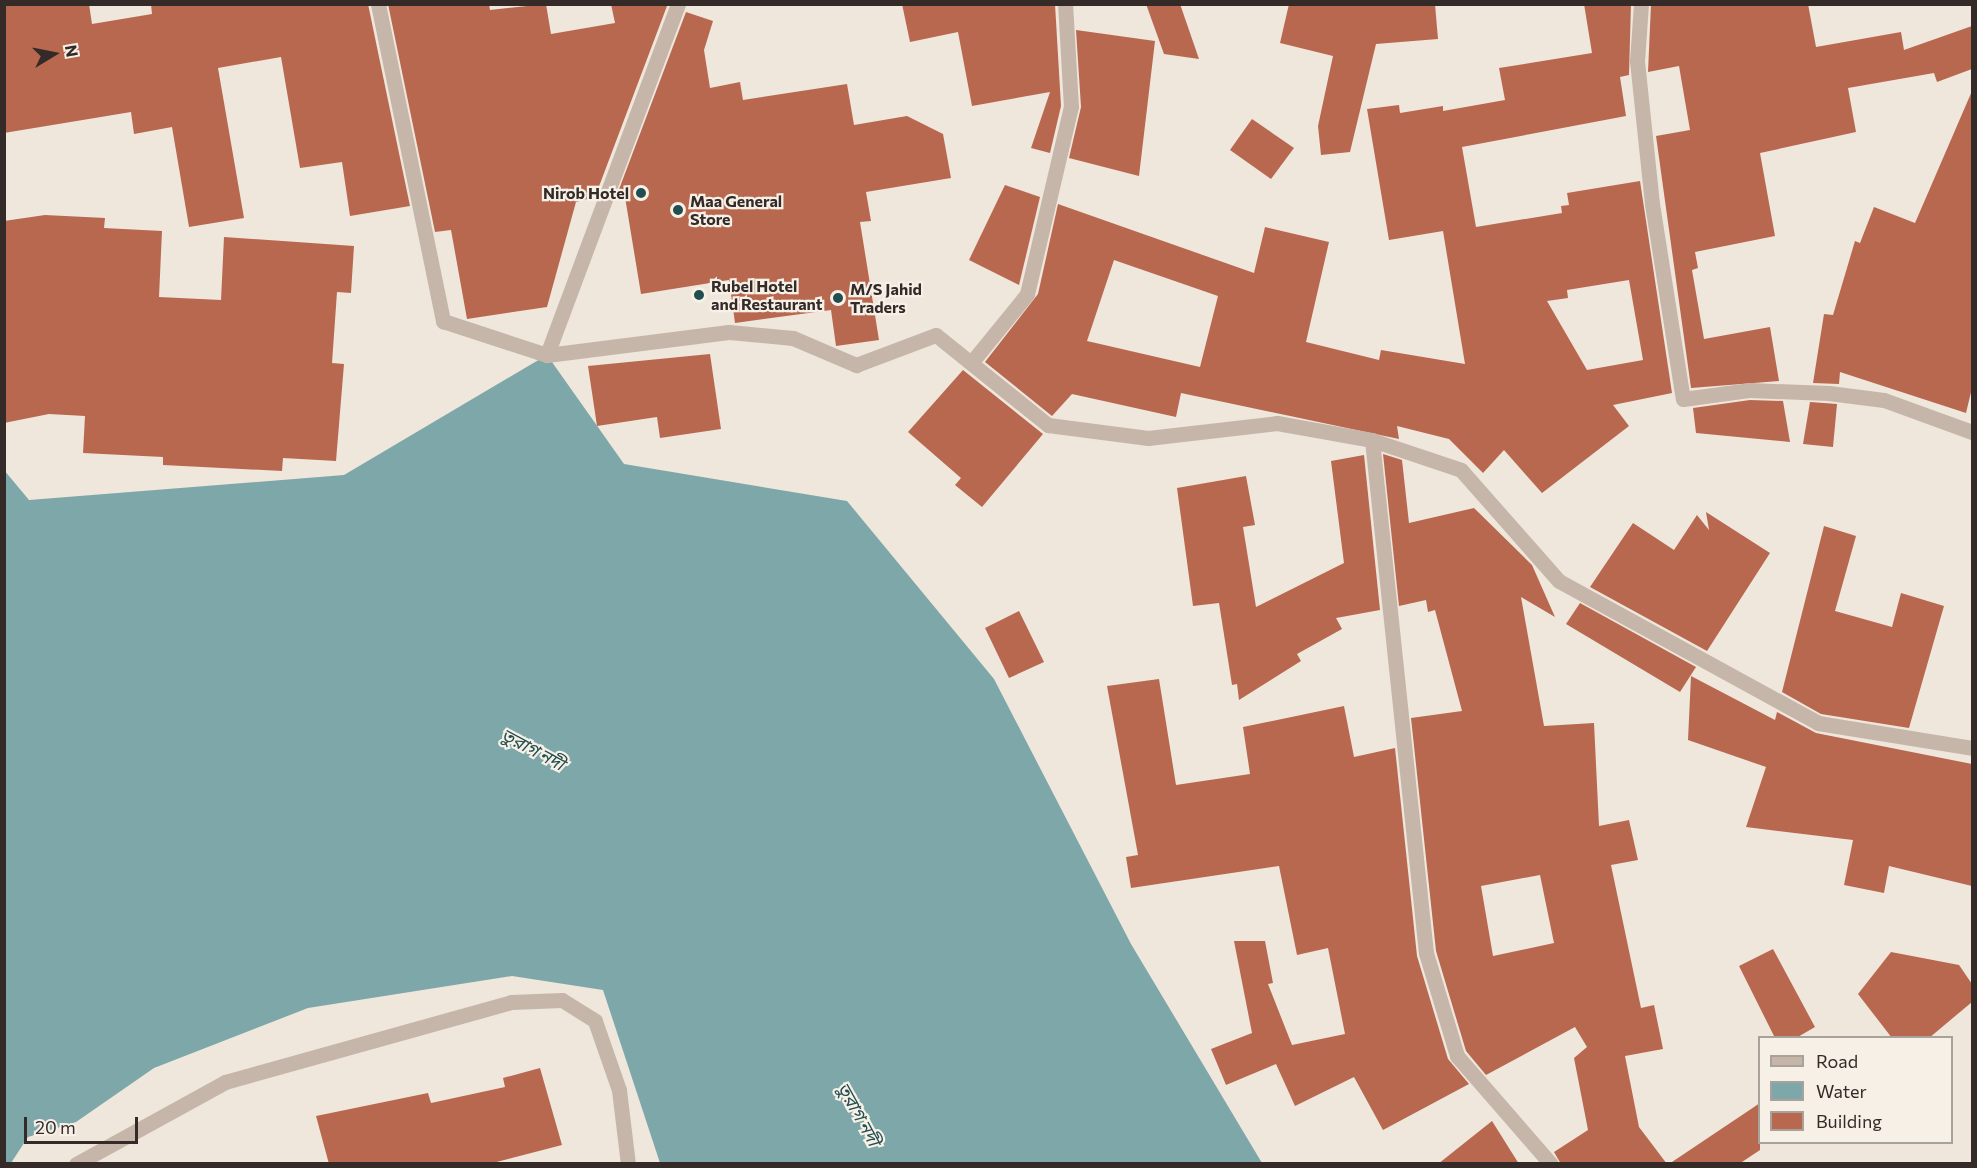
<!DOCTYPE html>
<meta charset="utf-8">
<style>
body{margin:0}
#map{position:relative;width:1977px;height:1168px;overflow:hidden;background:#efe6dc;font-family:Commissioner,"Noto Sans Bengali",sans-serif}
div>[style]{position:absolute}
[style*='--x']{left:calc(var(--x)*1px);top:calc(var(--y)*1px);width:calc(var(--w)*1px);rotate:calc(var(--a)*1deg)}
.water>*{inset:0;background:#7ea7a9}
.building>*{inset:0;background:#b96850}
.minor>*{height:15px;margin:-7.5px;padding:0 7.5px;transform-origin:7.5px;border-radius:7.5px;background:#c6b6a9}
.dots>*{width:16px;height:16px;translate:-50% -50%;box-sizing:border-box;border:3px solid #f7f0e7;border-radius:50%}
span{translate:-50% -50%;white-space:nowrap;text-align:center;line-height:1.15;-webkit-text-stroke:4.5px #f7f0e7;paint-order:stroke}
.poi-label{font-size:16px;color:#342b28;font-weight:700}
.right{translate:-100% -50%;text-align:right}
.left{translate:0 -50%;text-align:left}
.water-label{font-size:18px;color:#224e50;font-style:italic}
.frame{position:absolute;inset:0;border:6px solid #342b28;pointer-events:none}
.legend{position:absolute;left:1758px;top:1036px;width:195px;height:108px;box-sizing:border-box;background:#f7f0e7;border:2px solid #a9a19b;margin:0;padding:8px 10px;list-style:none;font-size:18px;color:#342b28}
.legend li{display:flex;align-items:center;gap:12px;height:30px}
.legend b{width:30px;border:2px solid #a9a19b}
.north{position:absolute;left:24px;top:24px;width:60px;height:60px;-webkit-text-stroke:4px #f7f0e7;paint-order:stroke;rotate:80deg;font-size:16px;font-weight:700;line-height:24px;text-align:center;color:#342b28}
.north::after{content:'';display:block;margin:auto;width:21px;height:27px;background:#342b28;clip-path:polygon(50% 0,100% 100%,50% 72%,0 100%)}
.scale{position:absolute;left:24px;top:1117px;width:114px;height:27px;box-sizing:border-box;border:3px solid #342b28;border-top:0;padding-left:8px;font-size:18px;line-height:21px;white-space:nowrap;color:#342b28;-webkit-text-stroke:4px #f7f0e7;paint-order:stroke}
</style>
<div id="map">
<div class="water">
<div style="clip-path:polygon(547px 355px,624px 464px,847px 501px,994px 679px,1131px 944px,1262px 1163px,660px 1163px,603px 990px,512px 976px,308px 1008px,154px 1068px,76px 1122px,28px 1137px,11px 1163px,5px 1163px,4px 470px,29px 500px,344px 475px)"></div>
</div>
<div class="building">
<div style="clip-path:polygon(4px 4px,89px 4px,92px 24px,152px 14px,151px 4px,368px 4px,410px 206px,350px 216px,342px 162px,300px 168px,281px 57px,218px 68px,244px 218px,189px 227px,172px 127px,134px 134px,131px 112px,4px 133px)"></div>
<div style="clip-path:polygon(388px 4px,489px 4px,490px 10px,546px 4px,551px 34px,615px 23px,611px 4px,667px 6px,595px 197px,576px 202px,547px 307px,467px 319px,451px 230px,435px 232px)"></div>
<div style="clip-path:polygon(902px 4px,1055px 4px,1061px 106px,1050px 153px,1031px 148px,1050px 92px,972px 106px,958px 32px,910px 42px)"></div>
<div style="clip-path:polygon(1146px 4px,1180px 4px,1199px 59px,1164px 54px)"></div>
<div style="clip-path:polygon(1289px 4px,1435px 4px,1438px 39px,1376px 44px,1350px 152px,1321px 155px,1318px 126px,1333px 56px,1280px 43px)"></div>
<div style="clip-path:polygon(evenodd,1584px 4px,1631px 4px,1629px 75px,1620px 77px,1626px 116px,1462px 147px,1476px 227px,1562px 213px,1561px 206px,1569px 205px,1567px 193px,1640px 181px,1672px 393px,1613px 405px,1629px 426px,1542px 493px,1504px 450px,1483px 473px,1449px 439px,1397px 426px,1399px 439px,1181px 393px,1176px 417px,1072px 394px,1052px 416px,985px 362px,1038px 294px,1058px 204px,1254px 273px,1265px 227px,1329px 242px,1306px 342px,1379px 360px,1381px 350px,1465px 364px,1443px 231px,1389px 240px,1367px 109px,1399px 105px,1400px 113px,1443px 106px,1443px 111px,1505px 100px,1499px 68px,1592px 53px,1584px 4px,1114px 260px,1218px 296px,1200px 367px,1087px 341px,1114px 260px,1584px 4px,1629px 280px,1643px 360px,1587px 370px,1547px 301px,1568px 298px,1567px 290px,1629px 280px)"></div>
<div style="clip-path:polygon(1651px 4px,1808px 4px,1816px 47px,1901px 32px,1904px 50px,1972px 26px,1972px 69px,1937px 82px,1934px 73px,1848px 88px,1856px 132px,1760px 153px,1775px 236px,1695px 252px,1698px 268px,1692px 270px,1704px 339px,1770px 327px,1779px 381px,1691px 388px,1656px 136px,1690px 130px,1679px 66px,1648px 72px)"></div>
<div style="clip-path:polygon(686px 12px,713px 21px,704px 50px,710px 88px,740px 82px,743px 100px,847px 84px,854px 125px,907px 116px,943px 134px,951px 178px,866px 192px,871px 221px,860px 222px,879px 340px,836px 346px,831px 310px,735px 323px,729px 280px,641px 294px,624px 191px,618px 192px)"></div>
<div style="clip-path:polygon(1076px 30px,1155px 41px,1139px 176px,1069px 158px,1081px 107px)"></div>
<div style="clip-path:polygon(1972px 91px,1972px 388px,1966px 413px,1840px 372px,1839px 384px,1813px 383px,1824px 314px,1833px 315px,1855px 241px,1860px 243px,1874px 207px,1915px 223px)"></div>
<div style="clip-path:polygon(1252px 119px,1294px 148px,1271px 179px,1230px 150px)"></div>
<div style="clip-path:polygon(1005px 185px,1040px 197px,1019px 285px,969px 260px)"></div>
<div style="clip-path:polygon(45px 215px,105px 218px,104px 228px,162px 231px,159px 297px,221px 300px,224px 237px,354px 246px,351px 293px,337px 292px,332px 363px,344px 364px,336px 461px,283px 458px,282px 471px,163px 465px,163px 457px,83px 453px,85px 416px,49px 414px,4px 423px,4px 221px)"></div>
<div style="clip-path:polygon(710px 354px,721px 429px,660px 438px,657px 417px,597px 426px,588px 366px)"></div>
<div style="clip-path:polygon(963px 370px,1043px 434px,982px 507px,955px 485px,961px 478px,908px 432px)"></div>
<div style="clip-path:polygon(1750px 400px,1783px 401px,1790px 442px,1696px 433px,1693px 408px)"></div>
<div style="clip-path:polygon(1810px 402px,1837px 404px,1833px 447px,1803px 444px)"></div>
<div style="clip-path:polygon(evenodd,1383px 454px,1402px 460px,1409px 523px,1474px 508px,1532px 565px,1555px 617px,1521px 597px,1544px 726px,1594px 723px,1599px 826px,1629px 820px,1638px 860px,1611px 865px,1641px 1008px,1654px 1005px,1663px 1049px,1625px 1056px,1639px 1127px,1667px 1164px,1561px 1164px,1554px 1152px,1588px 1130px,1574px 1058px,1587px 1047px,1575px 1027px,1486px 1075px,1466px 1051px,1436px 951px,1411px 718px,1462px 711px,1435px 610px,1428px 612px,1426px 600px,1399px 606px,1383px 454px,1540px 875px,1554px 943px,1493px 956px,1481px 886px,1540px 875px)"></div>
<div style="clip-path:polygon(1364px 455px,1380px 610px,1336px 618px,1342px 629px,1297px 654px,1301px 661px,1239px 700px,1237px 684px,1232px 685px,1219px 603px,1193px 606px,1177px 488px,1246px 476px,1255px 525px,1243px 527px,1256px 607px,1344px 563px,1331px 461px)"></div>
<div style="clip-path:polygon(1706px 512px,1770px 553px,1707px 651px,1590px 587px,1633px 523px,1674px 550px,1697px 515px,1709px 530px)"></div>
<div style="clip-path:polygon(1824px 526px,1856px 536px,1835px 611px,1892px 627px,1901px 593px,1944px 606px,1909px 728px,1821px 714px,1782px 692px)"></div>
<div style="clip-path:polygon(1580px 603px,1696px 667px,1680px 692px,1566px 624px)"></div>
<div style="clip-path:polygon(1019px 611px,1044px 662px,1009px 678px,985px 628px)"></div>
<div style="clip-path:polygon(1691px 676px,1775px 720px,1777px 712px,1816px 733px,1972px 764px,1972px 886px,1889px 866px,1884px 893px,1844px 885px,1853px 840px,1746px 827px,1766px 767px,1688px 740px)"></div>
<div style="clip-path:polygon(1159px 679px,1176px 785px,1250px 774px,1243px 727px,1344px 706px,1354px 757px,1395px 748px,1417px 956px,1448px 1059px,1469px 1084px,1383px 1130px,1354px 1077px,1295px 1106px,1276px 1064px,1226px 1085px,1211px 1049px,1252px 1033px,1234px 941px,1265px 941px,1273px 983px,1268px 984px,1292px 1045px,1345px 1034px,1328px 948px,1297px 955px,1279px 866px,1131px 888px,1126px 857px,1138px 855px,1107px 686px)"></div>
<div style="clip-path:polygon(1773px 949px,1815px 1027px,1796px 1038px,1775px 1038px,1739px 966px)"></div>
<div style="clip-path:polygon(1891px 952px,1959px 965px,1972px 984px,1972px 1002px,1929px 1038px,1892px 1038px,1858px 994px)"></div>
<div style="clip-path:polygon(540px 1068px,562px 1145px,489px 1164px,329px 1164px,316px 1116px,428px 1093px,431px 1103px,505px 1087px,503px 1078px)"></div>
<div style="clip-path:polygon(1760px 1103px,1760px 1150px,1739px 1164px,1669px 1164px)"></div>
<div style="clip-path:polygon(1492px 1121px,1519px 1164px,1438px 1164px)"></div>
</div>
<div class="minor">
<div style="--x:378;--y:4;--w:324;--a:78.4"></div>
<div style="--x:443;--y:321;--w:109;--a:18.1"></div>
<div style="--x:678;--y:4;--w:375;--a:110.5"></div>
<div style="--x:547;--y:355;--w:183;--a:-7.2"></div>
<div style="--x:729;--y:332;--w:64;--a:5.4"></div>
<div style="--x:793;--y:338;--w:69;--a:23.2"></div>
<div style="--x:856;--y:365;--w:85;--a:-20.6"></div>
<div style="--x:936;--y:335;--w:144;--a:38.8"></div>
<div style="--x:1048;--y:425;--w:101;--a:7.4"></div>
<div style="--x:1148;--y:438;--w:130;--a:-6.6"></div>
<div style="--x:1277;--y:423;--w:97;--a:10.1"></div>
<div style="--x:1372;--y:440;--w:94;--a:18.6"></div>
<div style="--x:1461;--y:470;--w:148;--a:48.6"></div>
<div style="--x:1559;--y:581;--w:295;--a:28.7"></div>
<div style="--x:1818;--y:723;--w:156;--a:9.2"></div>
<div style="--x:1641;--y:4;--w:57;--a:94"></div>
<div style="--x:1637;--y:61;--w:144;--a:84"></div>
<div style="--x:1652;--y:204;--w:197;--a:81"></div>
<div style="--x:1683;--y:399;--w:68;--a:-7.7"></div>
<div style="--x:1750;--y:390;--w:79;--a:2.2"></div>
<div style="--x:1829;--y:393;--w:55;--a:7.3"></div>
<div style="--x:1884;--y:400;--w:94;--a:20"></div>
<div style="--x:971;--y:363;--w:89;--a:-50.9"></div>
<div style="--x:1027;--y:294;--w:192;--a:-76.8"></div>
<div style="--x:1071;--y:107;--w:103;--a:-93.3"></div>
<div style="--x:1372;--y:440;--w:516;--a:83.99"></div>
<div style="--x:1426;--y:953;--w:108;--a:73.2"></div>
<div style="--x:1457;--y:1056;--w:143;--a:49"></div>
<div style="--x:76;--y:1164;--w:170;--a:-28.8"></div>
<div style="--x:225;--y:1082;--w:297;--a:-15.6"></div>
<div style="--x:511;--y:1002;--w:51;--a:-2.2"></div>
<div style="--x:562;--y:1000;--w:39;--a:32"></div>
<div style="--x:595;--y:1021;--w:73;--a:70.8"></div>
<div style="--x:619;--y:1090;--w:75;--a:83.1"></div>
</div>
<div class="dots">
<div style="left:641px;top:193px;background:#224e50"></div>
<div style="left:678px;top:210px;background:#224e50"></div>
<div style="left:699px;top:295px;background:#224e50"></div>
<div style="left:838px;top:298px;background:#224e50"></div>
</div>
<div class="poi-label">
<span class="right" style="left:629px;top:193px">Nirob Hotel</span>
<span class="left" style="left:690px;top:210px">Maa General<br>Store</span>
<span class="left" style="left:711px;top:295px">Rubel Hotel<br>and Restaurant</span>
<span class="left" style="left:850px;top:298px">M/S Jahid<br>Traders</span>
</div>
<div class="water-label">
<span style="left:533px;top:749px;rotate:28deg">তুরাগ নদী</span>
<span style="left:859px;top:1114px;rotate:61deg">তুরাগ নদী</span>
</div>
<div class="frame"></div>
<ul class="legend">
<li><b style="height:8px;background:#c6b6a9"></b>Road</li>
<li><b style="height:16px;background:#7ea7a9"></b>Water</li>
<li><b style="height:16px;background:#b96850"></b>Building</li>
</ul>
<div class="north">N</div>
<div class="scale">20 m</div>
</div>
